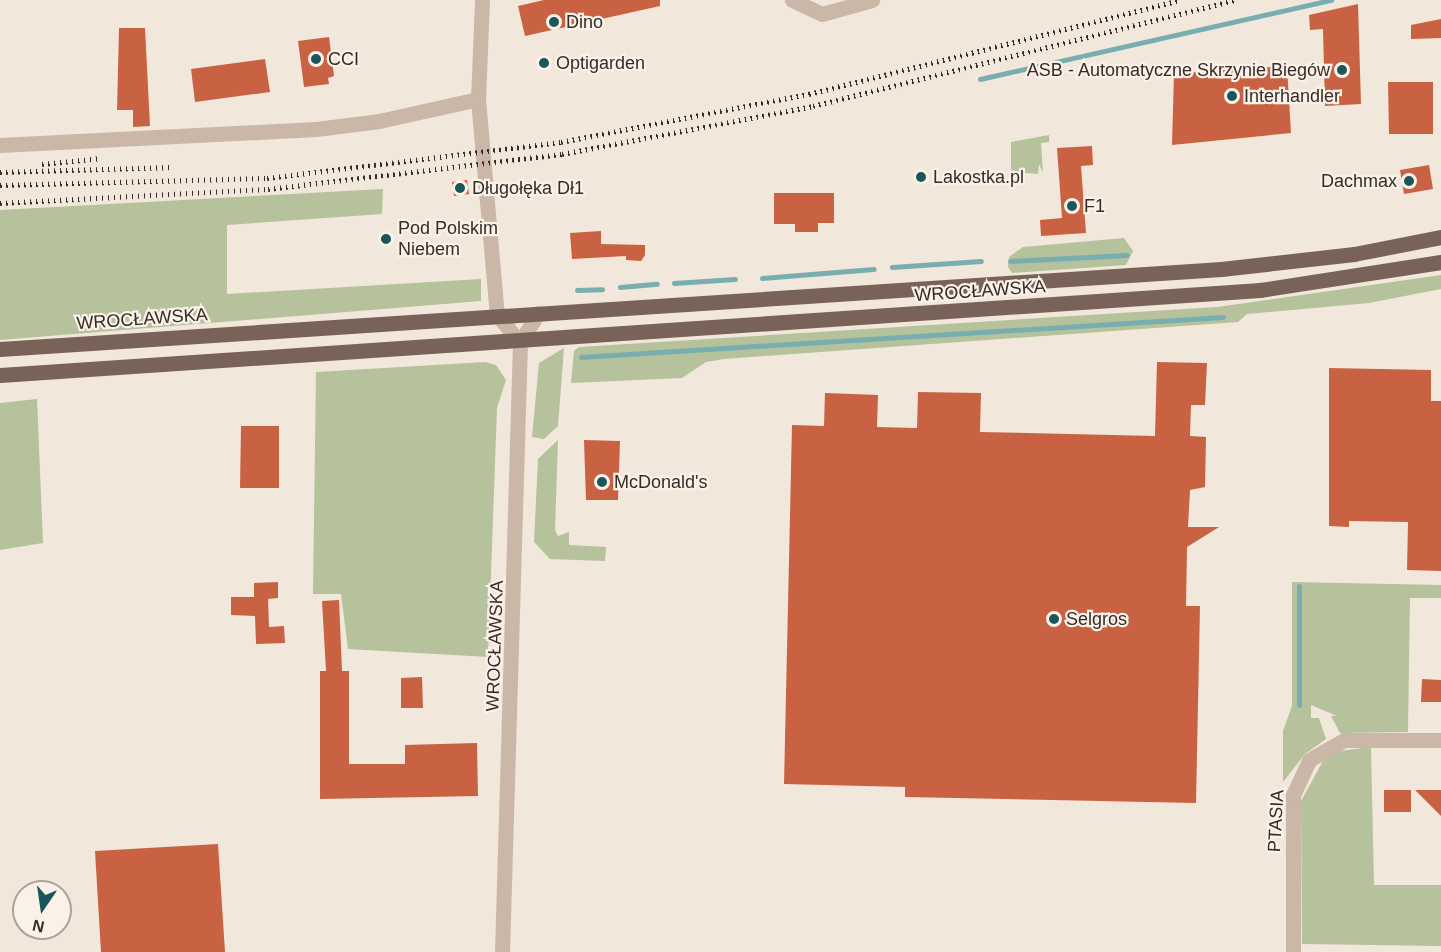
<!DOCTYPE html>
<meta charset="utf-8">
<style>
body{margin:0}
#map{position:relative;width:1441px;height:952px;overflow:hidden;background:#f2e7db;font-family:Arial,sans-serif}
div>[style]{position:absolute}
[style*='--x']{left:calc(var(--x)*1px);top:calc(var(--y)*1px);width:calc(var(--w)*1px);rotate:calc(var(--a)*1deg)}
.green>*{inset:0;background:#b5c29b}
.stream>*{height:5px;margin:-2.5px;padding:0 2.5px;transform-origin:2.5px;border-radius:2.5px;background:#79aeb0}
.building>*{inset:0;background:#c96243}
.minor>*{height:15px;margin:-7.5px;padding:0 7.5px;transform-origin:7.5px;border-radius:7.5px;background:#cbb7a7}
.major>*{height:15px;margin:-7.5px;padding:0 7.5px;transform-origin:7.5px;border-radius:7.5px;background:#796358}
.rail>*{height:4.5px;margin-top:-2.25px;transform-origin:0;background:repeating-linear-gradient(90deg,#372c28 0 1.5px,transparent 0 6px)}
.dots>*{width:16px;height:16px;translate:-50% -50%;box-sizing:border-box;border:3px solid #faf1e8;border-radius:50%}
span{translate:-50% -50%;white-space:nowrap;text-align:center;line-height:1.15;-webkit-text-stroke:4.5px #faf1e8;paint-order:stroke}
.poi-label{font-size:18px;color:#372c28}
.left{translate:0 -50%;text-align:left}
.right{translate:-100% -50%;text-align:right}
.street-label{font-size:18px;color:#372c28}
.north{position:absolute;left:12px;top:880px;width:60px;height:60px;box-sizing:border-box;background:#faf1e8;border:2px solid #aca29b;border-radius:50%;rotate:193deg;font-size:16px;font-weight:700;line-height:24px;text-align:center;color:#372c28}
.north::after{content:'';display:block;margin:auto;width:21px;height:27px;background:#1c565a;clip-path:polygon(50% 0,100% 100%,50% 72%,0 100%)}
</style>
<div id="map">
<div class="green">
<div style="clip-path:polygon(1049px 135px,1049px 142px,1041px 143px,1043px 173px,1039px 164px,1038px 174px,1011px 172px,1011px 142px)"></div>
<div style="clip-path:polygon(383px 189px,382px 214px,227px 225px,227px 294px,481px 279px,481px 301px,0 340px,0 210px)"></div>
<div style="clip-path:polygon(1124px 238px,1133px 251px,1126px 265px,1012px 273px,1008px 267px,1009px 257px,1023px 247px)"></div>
<div style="clip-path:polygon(1441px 275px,1441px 289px,1369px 303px,1247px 314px,1238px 322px,724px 359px,706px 362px,682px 378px,571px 383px,574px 351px,579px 347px,1217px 307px)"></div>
<div style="clip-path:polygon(564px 348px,558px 426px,544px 439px,532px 437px,539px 363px)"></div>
<div style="clip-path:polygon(485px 362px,496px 365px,506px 380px,497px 408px,488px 657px,348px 649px,341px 594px,313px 594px,316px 372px)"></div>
<div style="clip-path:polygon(37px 399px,43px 543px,0 550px,0 403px)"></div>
<div style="clip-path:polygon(558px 440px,555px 530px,558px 536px,569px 532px,569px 545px,606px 547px,605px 561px,550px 559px,534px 542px,538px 459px)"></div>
<div style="clip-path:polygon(1292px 582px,1441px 585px,1441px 598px,1410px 598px,1408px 732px,1340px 733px,1331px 716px,1337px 716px,1311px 705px,1311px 718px,1319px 718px,1326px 739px,1305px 754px,1283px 782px,1283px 731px,1292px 706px)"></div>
<div style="clip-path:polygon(1371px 747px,1374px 885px,1441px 885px,1441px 946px,1302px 944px,1301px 801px,1323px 761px,1339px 751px)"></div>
</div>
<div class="stream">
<div style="--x:980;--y:79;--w:360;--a:-12.7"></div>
<div style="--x:1010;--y:261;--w:117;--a:-2.9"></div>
<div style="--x:892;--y:267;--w:89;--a:-3.9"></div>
<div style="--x:762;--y:278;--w:112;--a:-4.6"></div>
<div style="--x:674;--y:283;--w:61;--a:-3.8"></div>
<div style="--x:620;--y:287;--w:37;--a:-5"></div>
<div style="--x:577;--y:290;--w:25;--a:-2"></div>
<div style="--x:581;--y:357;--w:643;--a:-3.57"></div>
<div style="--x:1299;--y:586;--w:119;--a:90"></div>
</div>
<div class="building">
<div style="clip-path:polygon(544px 0,660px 0,660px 6px,525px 36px,518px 6px)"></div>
<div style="clip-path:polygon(1358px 4px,1361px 104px,1325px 106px,1323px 29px,1310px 30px,1309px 15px)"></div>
<div style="clip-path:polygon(1441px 19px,1441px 38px,1411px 39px,1411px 25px)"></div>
<div style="clip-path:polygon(119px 28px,145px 28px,150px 126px,133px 127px,133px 110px,117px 110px)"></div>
<div style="clip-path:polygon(329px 37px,334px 76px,328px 78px,329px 84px,304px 87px,298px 41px)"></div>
<div style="clip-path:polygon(265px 59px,270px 92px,195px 102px,191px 69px)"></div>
<div style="clip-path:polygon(1287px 66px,1291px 133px,1172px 145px,1174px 73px)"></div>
<div style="clip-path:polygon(1388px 82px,1433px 82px,1433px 134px,1389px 134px)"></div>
<div style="clip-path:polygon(1092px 146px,1093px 165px,1081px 166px,1086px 233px,1041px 236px,1040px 220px,1062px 218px,1057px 148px)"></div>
<div style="clip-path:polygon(1429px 165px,1433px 189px,1404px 194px,1400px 170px)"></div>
<div style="clip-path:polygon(467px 180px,469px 194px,454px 196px,452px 182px)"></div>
<div style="clip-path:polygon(774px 193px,834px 193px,834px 223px,818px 223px,818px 232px,795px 232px,795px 224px,774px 224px)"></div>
<div style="clip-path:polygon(601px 231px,601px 244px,645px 245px,645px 255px,641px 261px,626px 260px,626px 256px,572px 259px,570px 233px)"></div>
<div style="clip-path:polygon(1157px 362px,1207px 363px,1205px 405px,1191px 405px,1190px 436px,1206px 437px,1205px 487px,1190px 490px,1188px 527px,1219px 527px,1187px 547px,1186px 606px,1200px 606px,1196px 803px,905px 797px,905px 787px,784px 784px,792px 425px,824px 426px,825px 393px,878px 395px,877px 427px,917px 428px,918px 392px,981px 393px,980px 432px,1155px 436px)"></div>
<div style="clip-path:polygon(1329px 368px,1431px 370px,1431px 401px,1441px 401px,1441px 571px,1407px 570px,1408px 522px,1349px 521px,1349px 527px,1329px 526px)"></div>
<div style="clip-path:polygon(241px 426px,279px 426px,279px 488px,240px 488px)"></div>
<div style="clip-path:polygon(584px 440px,620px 441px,618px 500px,586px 500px)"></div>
<div style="clip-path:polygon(278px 582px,278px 598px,268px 599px,269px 627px,284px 626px,285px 643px,256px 644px,255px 616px,231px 615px,231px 597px,254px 597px,254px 583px)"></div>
<div style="clip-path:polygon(339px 600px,342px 671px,349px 671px,349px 764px,405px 764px,405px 745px,477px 743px,478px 796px,320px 799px,320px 671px,326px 671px,322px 601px)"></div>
<div style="clip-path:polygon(422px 677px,423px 708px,401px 708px,401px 678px)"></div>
<div style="clip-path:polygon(1422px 679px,1441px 680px,1441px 702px,1421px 702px)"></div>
<div style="clip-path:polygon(1384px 790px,1411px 790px,1411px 812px,1384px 812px)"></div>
<div style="clip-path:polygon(1415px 790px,1441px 790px,1441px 816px)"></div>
<div style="clip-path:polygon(218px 844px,225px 952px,101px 952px,95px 851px)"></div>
</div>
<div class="minor">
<div style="--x:482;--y:0;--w:99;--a:92.3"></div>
<div style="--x:478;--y:99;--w:217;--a:85"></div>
<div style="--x:497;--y:315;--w:35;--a:50"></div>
<div style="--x:792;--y:0;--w:33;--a:25"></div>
<div style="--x:822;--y:14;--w:52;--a:-15.6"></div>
<div style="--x:0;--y:145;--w:316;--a:-2.9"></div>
<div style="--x:316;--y:129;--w:64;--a:-7.2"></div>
<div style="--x:379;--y:121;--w:101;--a:-12.5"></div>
<div style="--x:502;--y:952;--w:610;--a:-88.31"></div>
<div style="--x:520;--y:342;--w:34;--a:-58"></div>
<div style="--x:1293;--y:952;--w:157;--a:-90"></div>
<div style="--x:1293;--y:795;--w:38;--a:-65"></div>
<div style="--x:1309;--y:760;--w:40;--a:-29.7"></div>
<div style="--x:1344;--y:740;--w:97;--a:0"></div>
</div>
<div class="major">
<div style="--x:0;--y:349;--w:1224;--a:-3.75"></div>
<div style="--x:1221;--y:269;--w:134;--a:-6.4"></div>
<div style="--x:1354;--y:254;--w:89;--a:-11.1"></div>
<div style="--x:0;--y:375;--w:1263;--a:-3.86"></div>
<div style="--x:1260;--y:290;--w:183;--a:-8.8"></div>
</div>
<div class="rail">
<div style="--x:42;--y:164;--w:60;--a:-5.7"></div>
<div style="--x:0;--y:172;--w:171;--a:-1.7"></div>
<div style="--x:0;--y:185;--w:267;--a:-1.5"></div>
<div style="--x:267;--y:178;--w:296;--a:-7"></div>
<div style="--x:561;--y:142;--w:253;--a:-11"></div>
<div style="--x:809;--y:94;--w:383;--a:-14.2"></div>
<div style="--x:0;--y:203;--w:268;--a:-3"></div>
<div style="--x:268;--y:189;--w:296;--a:-6.8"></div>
<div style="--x:562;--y:154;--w:256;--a:-10.8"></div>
<div style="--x:813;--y:106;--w:435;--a:-14.1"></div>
</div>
<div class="dots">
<div style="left:554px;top:22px;background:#1c565a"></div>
<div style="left:316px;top:59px;background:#1c565a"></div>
<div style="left:544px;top:63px;background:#1c565a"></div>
<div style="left:1342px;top:70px;background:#1c565a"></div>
<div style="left:1232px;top:96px;background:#1c565a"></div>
<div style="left:921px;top:177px;background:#1c565a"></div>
<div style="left:1409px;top:181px;background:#1c565a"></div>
<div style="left:460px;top:188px;background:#1c565a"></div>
<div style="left:1072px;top:206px;background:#1c565a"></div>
<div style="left:386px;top:239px;background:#1c565a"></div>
<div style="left:602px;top:482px;background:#1c565a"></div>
<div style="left:1054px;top:619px;background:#1c565a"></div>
</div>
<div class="poi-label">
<span class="left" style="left:566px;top:22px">Dino</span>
<span class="left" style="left:328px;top:59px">CCI</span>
<span class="left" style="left:556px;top:63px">Optigarden</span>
<span class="right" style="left:1330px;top:70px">ASB - Automatyczne Skrzynie Biegów</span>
<span class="left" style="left:1244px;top:96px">Interhandler</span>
<span class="left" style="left:933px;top:177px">Lakostka.pl</span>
<span class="right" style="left:1397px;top:181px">Dachmax</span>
<span class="left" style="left:472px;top:188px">Długołęka Dł1</span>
<span class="left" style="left:1084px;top:206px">F1</span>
<span class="left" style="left:398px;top:239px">Pod Polskim<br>Niebem</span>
<span class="left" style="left:614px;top:482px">McDonald's</span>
<span class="left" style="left:1066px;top:619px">Selgros</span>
</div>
<div class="street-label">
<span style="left:980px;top:291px;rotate:-4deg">WROCŁAWSKA</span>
<span style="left:142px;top:319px;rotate:-4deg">WROCŁAWSKA</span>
<span style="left:495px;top:646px;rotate:-88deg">WROCŁAWSKA</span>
<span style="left:1276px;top:821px;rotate:-87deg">PTASIA</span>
</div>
<div class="north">N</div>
</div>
